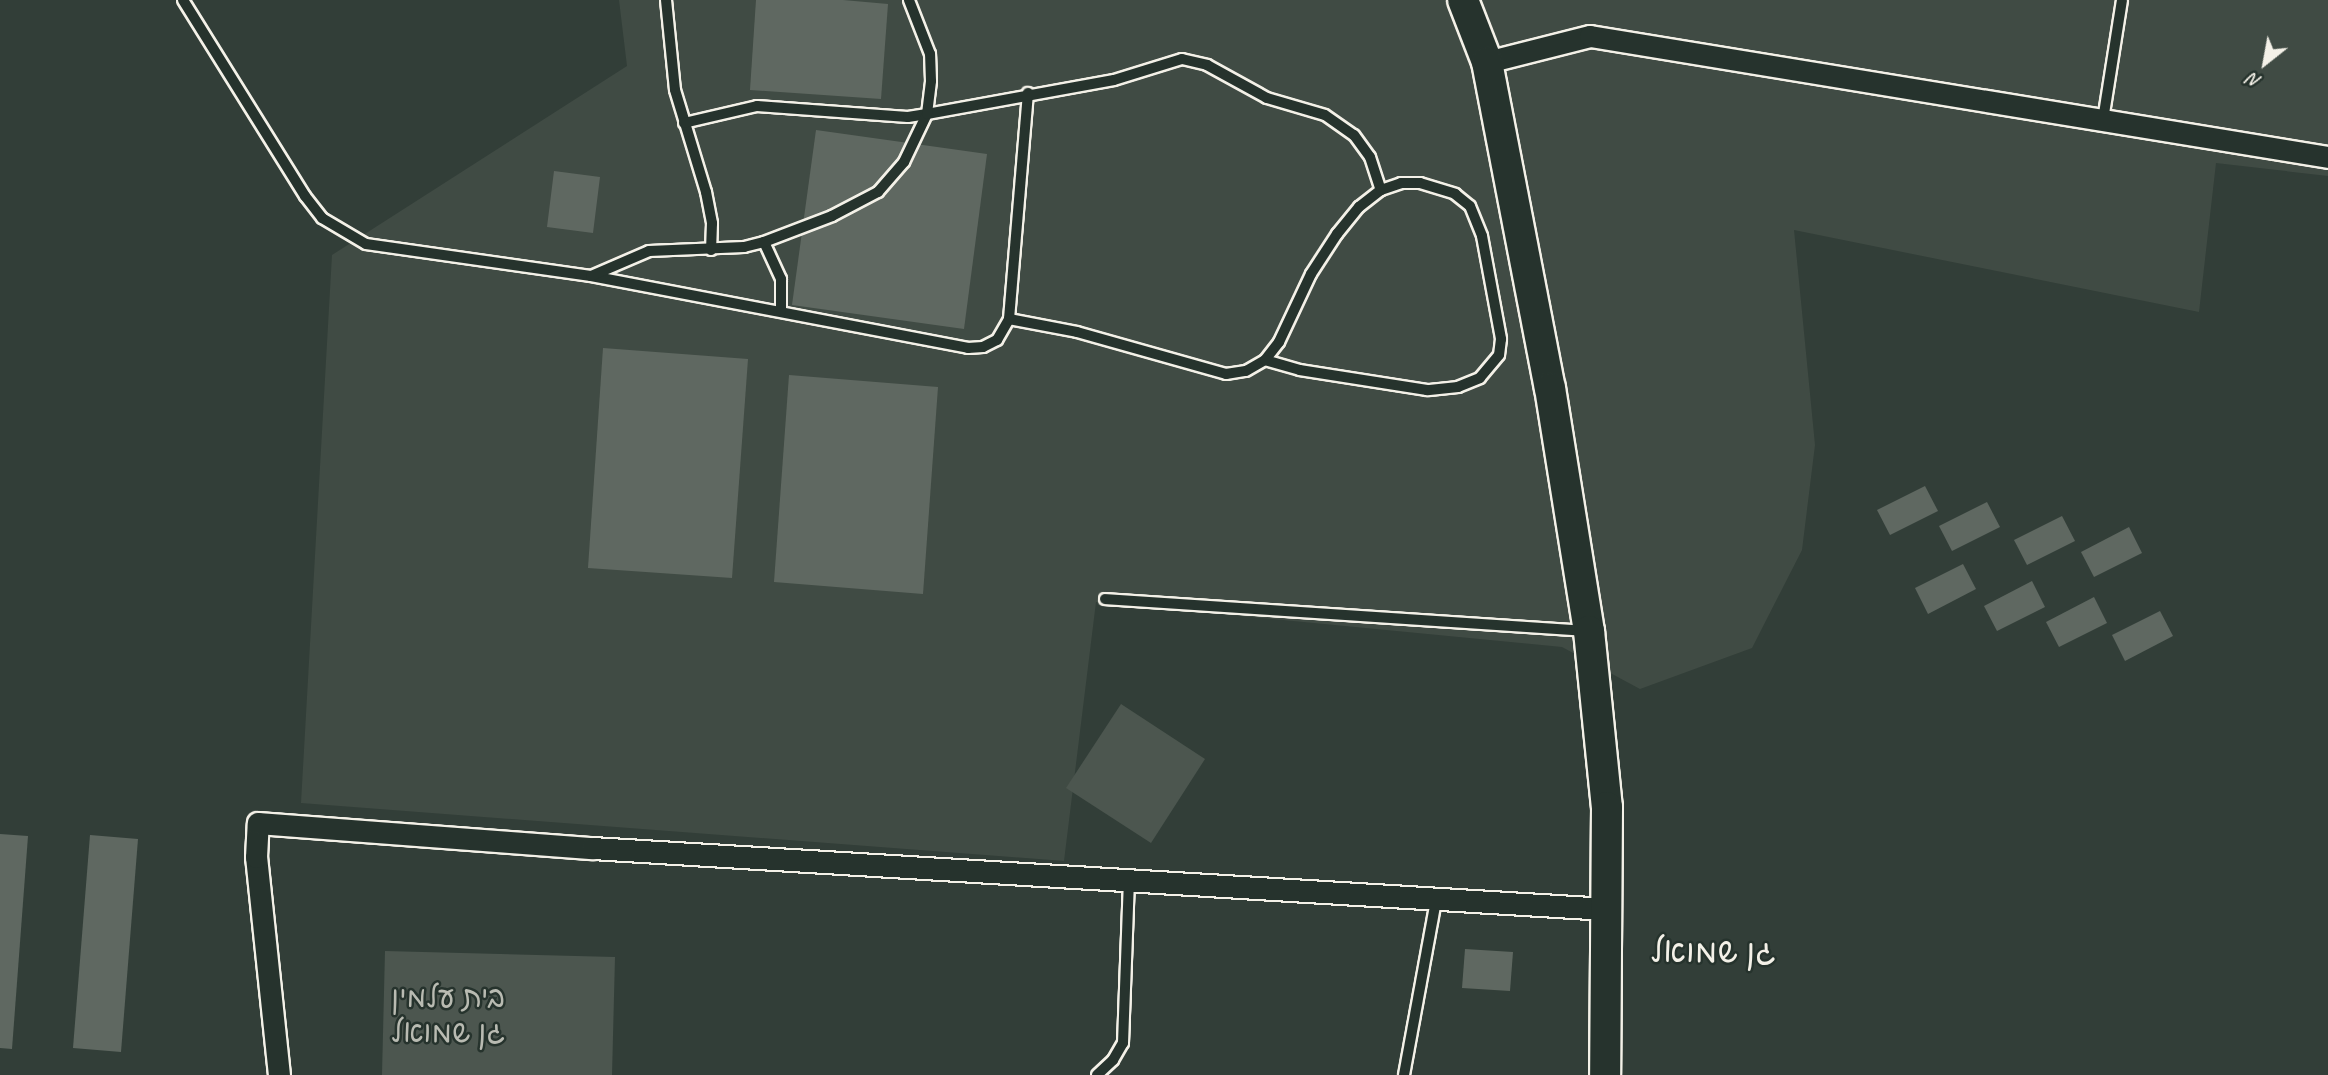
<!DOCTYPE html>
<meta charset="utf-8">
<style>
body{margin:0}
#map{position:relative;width:2328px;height:1075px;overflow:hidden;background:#323e38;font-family:Caveat,"Playpen Sans Hebrew",sans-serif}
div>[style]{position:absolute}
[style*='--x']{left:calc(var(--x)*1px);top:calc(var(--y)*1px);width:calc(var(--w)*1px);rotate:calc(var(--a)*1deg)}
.built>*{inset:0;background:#404b44}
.green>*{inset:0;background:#4c564f}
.building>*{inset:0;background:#5f6861}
.roads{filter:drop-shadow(2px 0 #f4f1e8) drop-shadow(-2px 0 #f4f1e8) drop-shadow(0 2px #f4f1e8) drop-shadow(0 -2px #f4f1e8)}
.lane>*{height:10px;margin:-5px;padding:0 5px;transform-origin:5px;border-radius:5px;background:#26332d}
.street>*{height:21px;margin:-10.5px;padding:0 10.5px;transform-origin:10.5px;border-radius:10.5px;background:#26332d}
.secondary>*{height:30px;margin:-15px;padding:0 15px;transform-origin:15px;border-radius:15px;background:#26332d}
span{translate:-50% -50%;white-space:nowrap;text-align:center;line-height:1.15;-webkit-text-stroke:5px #26332d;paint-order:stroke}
.park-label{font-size:30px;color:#b9bbb2}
.quarter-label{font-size:33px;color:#f4f1e8}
.north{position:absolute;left:2230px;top:28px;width:70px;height:70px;-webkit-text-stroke:5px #26332d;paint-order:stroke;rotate:211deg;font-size:19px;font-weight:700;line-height:28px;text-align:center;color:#f4f1e8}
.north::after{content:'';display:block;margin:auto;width:24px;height:32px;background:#f4f1e8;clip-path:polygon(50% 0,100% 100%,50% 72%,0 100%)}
</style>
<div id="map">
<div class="built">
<div style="clip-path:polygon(619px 0,2328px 0,2328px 176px,2216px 163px,2199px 312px,1794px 230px,1815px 445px,1802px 550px,1752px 648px,1640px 689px,1562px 647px,1096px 602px,1064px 861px,301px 803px,332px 255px,627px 66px)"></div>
</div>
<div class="green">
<div style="clip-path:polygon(1121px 704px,1205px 759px,1151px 843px,1066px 788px)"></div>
<div style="clip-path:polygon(385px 951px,615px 957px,612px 1075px,382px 1075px)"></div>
</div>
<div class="building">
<div style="clip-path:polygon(756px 0,843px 0,888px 4px,881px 99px,750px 90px)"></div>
<div style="clip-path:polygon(816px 130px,987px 154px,964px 329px,792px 305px)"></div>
<div style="clip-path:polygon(554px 171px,600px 177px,593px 233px,547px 227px)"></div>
<div style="clip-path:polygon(603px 348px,748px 359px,732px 578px,588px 568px)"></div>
<div style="clip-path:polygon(789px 375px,938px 387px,923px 594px,774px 582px)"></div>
<div style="clip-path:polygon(1925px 486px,1938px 511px,1890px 535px,1877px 510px)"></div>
<div style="clip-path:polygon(1987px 502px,2000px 527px,1952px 551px,1939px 526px)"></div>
<div style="clip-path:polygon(2062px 516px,2075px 541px,2027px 565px,2014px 540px)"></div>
<div style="clip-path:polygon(2129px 527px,2142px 553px,2094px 577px,2081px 552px)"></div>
<div style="clip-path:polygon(1963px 564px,1976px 589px,1928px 614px,1915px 588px)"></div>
<div style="clip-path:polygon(2032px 581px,2045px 607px,1997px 631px,1984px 606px)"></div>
<div style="clip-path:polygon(2094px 597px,2107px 623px,2059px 647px,2046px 622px)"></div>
<div style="clip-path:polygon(2160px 611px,2173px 636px,2125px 661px,2112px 635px)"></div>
<div style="clip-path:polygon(0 834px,28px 836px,12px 1049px,0 1048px)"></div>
<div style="clip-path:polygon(90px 835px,138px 839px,121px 1052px,73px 1048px)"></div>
<div style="clip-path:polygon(1465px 949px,1513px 952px,1510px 991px,1462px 988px)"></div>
</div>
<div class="roads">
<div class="lane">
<div style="--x:183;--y:0;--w:231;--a:58.1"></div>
<div style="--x:305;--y:196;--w:28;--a:52"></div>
<div style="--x:322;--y:218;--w:51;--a:30.6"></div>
<div style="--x:366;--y:244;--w:227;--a:8.1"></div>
<div style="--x:591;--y:276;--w:384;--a:10.8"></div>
<div style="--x:968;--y:348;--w:15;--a:-4"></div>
<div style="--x:983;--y:347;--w:16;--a:-27"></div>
<div style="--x:997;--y:340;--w:24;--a:-60"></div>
<div style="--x:1009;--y:319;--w:227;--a:-85.2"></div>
<div style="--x:666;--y:0;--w:90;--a:84.3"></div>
<div style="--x:675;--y:90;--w:107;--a:73.1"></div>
<div style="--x:706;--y:192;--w:32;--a:79"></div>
<div style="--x:712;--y:223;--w:27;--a:92"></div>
<div style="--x:2103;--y:120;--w:121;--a:-81"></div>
<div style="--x:684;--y:123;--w:75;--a:-13.1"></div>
<div style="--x:757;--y:106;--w:151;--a:4.2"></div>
<div style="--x:908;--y:117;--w:19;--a:-9"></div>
<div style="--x:927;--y:114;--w:190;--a:-10.3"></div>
<div style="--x:1114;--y:80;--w:71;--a:-17.2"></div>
<div style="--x:1182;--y:59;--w:26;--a:13"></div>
<div style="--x:1207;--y:65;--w:68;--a:28.8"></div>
<div style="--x:1267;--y:98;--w:60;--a:16.3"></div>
<div style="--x:1325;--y:115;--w:35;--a:35"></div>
<div style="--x:1354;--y:135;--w:27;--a:54"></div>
<div style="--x:1370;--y:157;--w:35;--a:72"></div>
<div style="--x:764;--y:242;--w:41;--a:65.3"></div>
<div style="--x:781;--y:279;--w:32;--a:90"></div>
<div style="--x:591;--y:276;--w:63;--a:-23.3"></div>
<div style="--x:649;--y:251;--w:95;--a:-2.4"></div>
<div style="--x:744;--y:247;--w:21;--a:-14"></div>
<div style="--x:764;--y:242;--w:73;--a:-20.9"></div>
<div style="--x:832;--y:216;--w:52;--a:-27.6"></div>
<div style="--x:878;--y:192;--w:40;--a:-49"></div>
<div style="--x:904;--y:162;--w:53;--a:-64.4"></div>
<div style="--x:927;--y:114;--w:33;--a:-83"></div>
<div style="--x:931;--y:81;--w:27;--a:-92"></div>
<div style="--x:930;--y:54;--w:58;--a:-111.3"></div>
<div style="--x:1009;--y:319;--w:69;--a:10.8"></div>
<div style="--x:1077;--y:332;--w:155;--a:15.7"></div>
<div style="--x:1226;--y:374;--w:20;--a:-9"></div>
<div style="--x:1246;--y:371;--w:22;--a:-30"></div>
<div style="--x:1265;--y:360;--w:23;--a:-52"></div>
<div style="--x:1279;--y:342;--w:75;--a:-64.8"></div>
<div style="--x:1311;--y:274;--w:48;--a:-57"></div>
<div style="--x:1337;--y:234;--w:35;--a:-51"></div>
<div style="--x:1359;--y:207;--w:28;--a:-38"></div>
<div style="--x:1381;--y:190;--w:21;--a:-19"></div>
<div style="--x:1401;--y:183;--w:19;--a:0"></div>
<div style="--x:1420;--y:183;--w:37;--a:17"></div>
<div style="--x:1455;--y:194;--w:19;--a:39"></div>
<div style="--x:1470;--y:206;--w:32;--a:68"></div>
<div style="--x:1482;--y:236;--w:105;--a:79.5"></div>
<div style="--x:1501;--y:339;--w:16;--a:97"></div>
<div style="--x:1499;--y:355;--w:30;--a:130"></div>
<div style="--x:1480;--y:378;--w:24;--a:158"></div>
<div style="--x:1458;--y:387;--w:31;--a:174"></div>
<div style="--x:1427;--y:390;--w:129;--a:-171.1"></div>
<div style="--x:1300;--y:370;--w:36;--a:-164"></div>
<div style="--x:1105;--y:599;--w:482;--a:3.8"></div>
<div style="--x:1097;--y:1075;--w:22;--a:-43"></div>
<div style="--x:1113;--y:1060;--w:20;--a:-60"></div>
<div style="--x:1123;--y:1043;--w:161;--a:-87.9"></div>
<div style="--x:1404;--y:1075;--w:177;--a:-79.6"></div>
</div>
<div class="street">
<div style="--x:1487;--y:62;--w:106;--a:-14.2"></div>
<div style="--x:1590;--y:36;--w:748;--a:9.31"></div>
<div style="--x:279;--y:1075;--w:219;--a:-96"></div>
<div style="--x:256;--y:857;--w:34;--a:-87"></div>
<div style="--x:258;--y:823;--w:335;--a:4.3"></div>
<div style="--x:592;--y:848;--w:1016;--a:3.44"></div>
</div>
<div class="secondary">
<div style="--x:1463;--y:0;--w:66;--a:68.8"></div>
<div style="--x:1487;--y:62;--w:332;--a:79.1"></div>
<div style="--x:1550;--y:388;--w:246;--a:80.9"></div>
<div style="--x:1589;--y:631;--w:177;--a:84.2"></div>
<div style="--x:1607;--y:807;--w:268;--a:90.4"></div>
</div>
</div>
<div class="park-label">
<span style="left:448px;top:1014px">בית עלמין<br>גן שמואל</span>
</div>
<div class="quarter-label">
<span style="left:1713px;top:952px">גן שמואל</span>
</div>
<div class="north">N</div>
</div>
